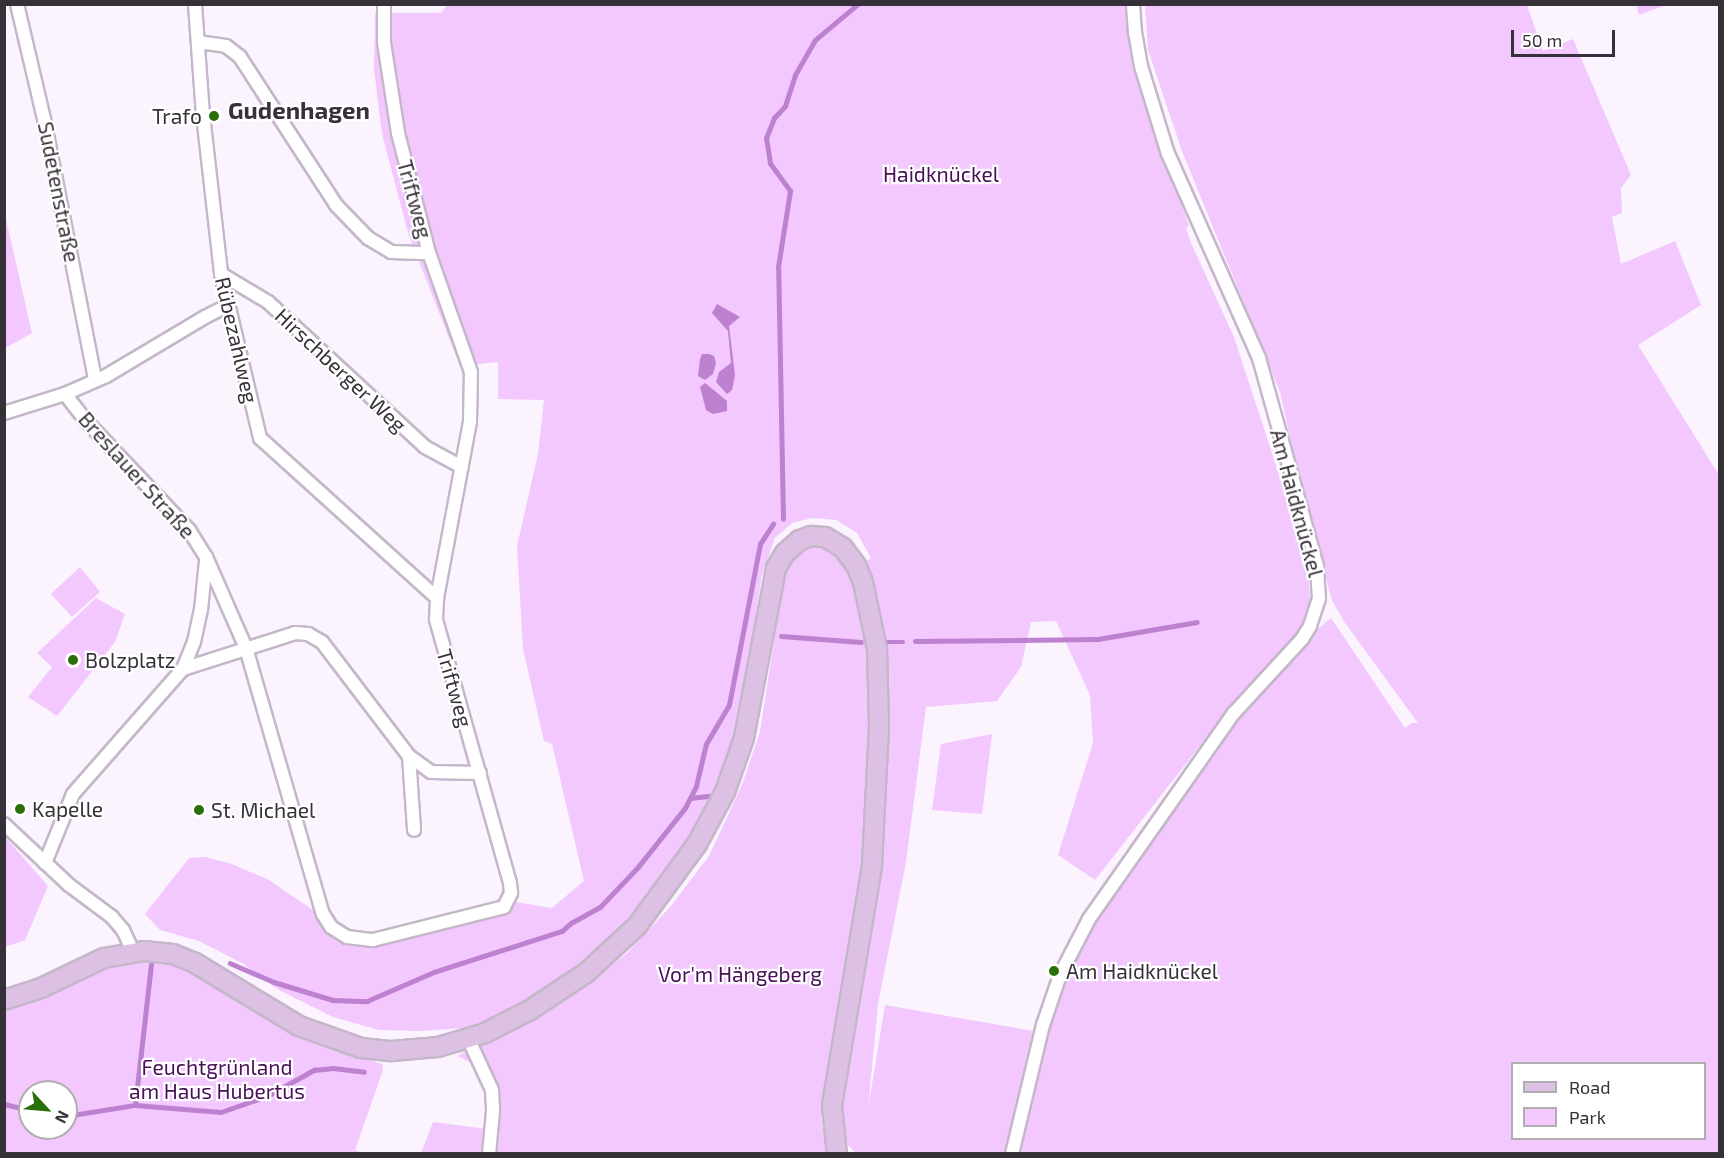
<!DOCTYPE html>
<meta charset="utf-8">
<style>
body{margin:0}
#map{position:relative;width:1724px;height:1158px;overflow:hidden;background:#fbf3fd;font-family:"Exo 2",sans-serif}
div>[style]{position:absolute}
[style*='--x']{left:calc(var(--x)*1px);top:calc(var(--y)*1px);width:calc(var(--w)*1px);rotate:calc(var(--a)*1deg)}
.green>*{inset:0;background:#f2c8fe}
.water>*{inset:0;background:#bd81cf}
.stream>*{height:4.5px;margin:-2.25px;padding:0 2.25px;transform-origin:2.25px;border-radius:2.25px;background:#bd81cf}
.roads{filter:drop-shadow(2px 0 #c5b7c9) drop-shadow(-2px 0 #c5b7c9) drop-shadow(0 2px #c5b7c9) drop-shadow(0 -2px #c5b7c9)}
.street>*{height:12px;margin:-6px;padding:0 6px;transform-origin:6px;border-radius:6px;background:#fff}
.primary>*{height:18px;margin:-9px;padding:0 9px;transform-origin:9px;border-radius:9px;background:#dcc1e5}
.dots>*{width:16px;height:16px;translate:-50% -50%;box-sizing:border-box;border:3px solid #fff;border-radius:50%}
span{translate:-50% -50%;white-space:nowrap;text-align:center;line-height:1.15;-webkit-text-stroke:4.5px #fff;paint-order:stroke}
.poi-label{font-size:21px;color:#363138}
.right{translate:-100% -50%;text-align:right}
.left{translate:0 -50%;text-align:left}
.park-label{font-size:21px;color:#480f57}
.street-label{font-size:21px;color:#363138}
.quarter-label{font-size:24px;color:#3a303d;font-weight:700}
.frame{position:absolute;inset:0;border:6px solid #363138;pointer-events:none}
.legend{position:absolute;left:1511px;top:1062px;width:195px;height:78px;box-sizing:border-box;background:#fff;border:2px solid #afadaf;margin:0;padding:8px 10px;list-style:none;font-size:18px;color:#363138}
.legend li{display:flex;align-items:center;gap:12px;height:30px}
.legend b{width:30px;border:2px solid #afadaf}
.north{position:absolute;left:18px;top:1080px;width:60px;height:60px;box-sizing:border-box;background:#fff;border:2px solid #afadaf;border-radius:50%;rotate:116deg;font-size:16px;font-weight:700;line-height:24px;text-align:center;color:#363138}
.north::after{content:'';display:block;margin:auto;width:21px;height:27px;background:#2b6f08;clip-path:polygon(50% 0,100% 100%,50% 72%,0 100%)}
.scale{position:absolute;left:1511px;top:30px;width:104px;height:27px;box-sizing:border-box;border:3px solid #363138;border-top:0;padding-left:8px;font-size:18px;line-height:21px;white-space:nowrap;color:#363138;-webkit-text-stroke:4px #fff;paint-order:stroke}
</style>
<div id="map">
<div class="green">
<div style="clip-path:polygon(448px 4px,1127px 5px,1142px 91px,1189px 226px,1186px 228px,1191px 243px,1234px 337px,1308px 563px,1310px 600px,1302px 626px,1285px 649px,1234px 702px,1095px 880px,1058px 855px,1093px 743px,1090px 695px,1056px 621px,1031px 622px,1021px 667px,997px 701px,926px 707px,906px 862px,878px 1004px,868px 1109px,885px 1005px,1033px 1031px,1005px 1153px,856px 1153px,844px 1141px,840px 1118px,821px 1118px,827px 1153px,421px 1153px,433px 1122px,487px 1129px,488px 1097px,481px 1078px,473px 1064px,458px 1056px,486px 1038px,535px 1018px,579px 990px,627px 953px,671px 906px,709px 856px,742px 785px,760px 732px,782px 589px,790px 562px,802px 549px,820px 544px,833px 549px,850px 569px,871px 558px,857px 533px,836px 520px,812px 518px,792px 523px,775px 538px,762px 575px,740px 714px,724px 774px,701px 823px,664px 882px,602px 946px,533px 1001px,478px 1027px,422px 1031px,379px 1030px,333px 1017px,279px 990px,242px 963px,199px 941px,160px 930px,145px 914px,189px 858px,206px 857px,232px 864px,269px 880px,345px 932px,371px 935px,491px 910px,516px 902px,552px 908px,584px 881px,552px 744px,544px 741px,523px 649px,517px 546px,538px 454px,544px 400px,498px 399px,498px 362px,460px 366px,409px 236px,382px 134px,374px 69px,375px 13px,441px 13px)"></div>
<div style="clip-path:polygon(1636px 4px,1666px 4px,1666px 5px,1639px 15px)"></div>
<div style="clip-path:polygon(evenodd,1145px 5px,1527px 5px,1543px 51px,1573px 39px,1631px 175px,1621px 188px,1622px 213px,1612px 217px,1621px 264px,1675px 241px,1701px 305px,1638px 345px,1719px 475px,1719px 1153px,1018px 1154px,1058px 998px,1099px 917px,1256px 692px,1305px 639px,1331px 618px,1405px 728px,1412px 723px,1418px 723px,1345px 623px,1332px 600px,1305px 505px,1280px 392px,1182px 151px,1148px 50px,1145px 5px,1512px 1064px,1704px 1064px,1704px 1138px,1512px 1138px,1512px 1064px)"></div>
<div style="clip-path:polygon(5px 215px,32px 333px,5px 348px,4px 348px)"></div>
<div style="clip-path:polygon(80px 567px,100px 592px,72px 617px,51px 594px)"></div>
<div style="clip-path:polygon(96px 598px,125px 614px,115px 642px,57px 716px,28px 697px,52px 667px,37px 653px)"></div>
<div style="clip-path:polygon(992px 734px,982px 814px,932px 810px,941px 744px)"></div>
<div style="clip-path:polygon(5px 837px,48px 886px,25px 940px,5px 947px)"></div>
<div style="clip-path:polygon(evenodd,157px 960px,181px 965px,291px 1030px,324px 1045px,382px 1064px,383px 1070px,355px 1150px,363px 1153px,5px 1153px,4px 999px,132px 961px,157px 960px,30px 1092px,66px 1092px,66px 1128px,30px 1128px,30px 1092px)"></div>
</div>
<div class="water">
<div style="clip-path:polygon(717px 304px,740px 317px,729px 326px,735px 375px,732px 390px,727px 394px,716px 382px,719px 372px,731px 363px,728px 331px,712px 313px)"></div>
<div style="clip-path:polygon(709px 354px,714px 356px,716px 363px,713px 374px,705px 380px,698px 376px,700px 359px,702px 354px)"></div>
<div style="clip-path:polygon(705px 383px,727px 401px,727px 411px,713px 414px,706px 410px,700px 387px)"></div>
</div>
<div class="stream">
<div style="--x:783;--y:519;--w:252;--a:-91.1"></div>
<div style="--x:778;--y:267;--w:77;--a:-81"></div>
<div style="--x:790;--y:191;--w:34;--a:-126"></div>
<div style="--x:770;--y:163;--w:25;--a:-99"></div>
<div style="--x:766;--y:138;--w:22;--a:-68"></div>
<div style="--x:774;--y:118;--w:16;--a:-47"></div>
<div style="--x:785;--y:106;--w:33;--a:-72"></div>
<div style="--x:795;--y:75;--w:40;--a:-60.3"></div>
<div style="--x:815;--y:40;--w:56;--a:-39.9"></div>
<div style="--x:781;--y:636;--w:80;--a:4.3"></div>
<div style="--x:915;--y:641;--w:183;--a:-0.6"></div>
<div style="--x:1098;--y:639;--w:100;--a:-9.7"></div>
<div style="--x:886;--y:642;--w:17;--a:0"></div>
<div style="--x:690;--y:798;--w:18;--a:-6"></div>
<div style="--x:230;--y:963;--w:48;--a:23.4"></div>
<div style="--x:274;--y:982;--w:62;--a:17"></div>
<div style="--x:333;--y:1000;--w:34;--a:2"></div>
<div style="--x:367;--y:1001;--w:73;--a:-23.4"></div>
<div style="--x:434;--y:972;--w:134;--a:-17.8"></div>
<div style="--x:562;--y:931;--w:12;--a:-42"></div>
<div style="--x:571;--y:923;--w:33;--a:-29"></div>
<div style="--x:600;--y:907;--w:55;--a:-46.5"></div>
<div style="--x:638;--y:867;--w:75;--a:-51.5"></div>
<div style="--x:685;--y:808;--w:25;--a:-63"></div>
<div style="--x:696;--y:786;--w:43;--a:-76.6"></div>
<div style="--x:706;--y:744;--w:45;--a:-59.5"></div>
<div style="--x:729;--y:705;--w:164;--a:-79.1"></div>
<div style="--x:760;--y:544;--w:24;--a:-57"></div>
<div style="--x:4;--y:1104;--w:27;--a:13"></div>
<div style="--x:135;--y:1105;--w:141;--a:-83.5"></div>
<div style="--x:66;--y:1116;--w:70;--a:-9.1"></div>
<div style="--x:135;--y:1105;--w:86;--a:4.7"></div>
<div style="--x:221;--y:1112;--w:49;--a:-19.2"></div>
<div style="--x:267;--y:1096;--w:54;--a:-29"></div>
<div style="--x:314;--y:1070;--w:19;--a:-6"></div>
<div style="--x:333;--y:1068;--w:31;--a:7"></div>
</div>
<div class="roads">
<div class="street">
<div style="--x:17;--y:4;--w:118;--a:76.8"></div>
<div style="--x:44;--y:119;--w:266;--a:78.9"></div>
<div style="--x:195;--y:4;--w:111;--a:85.9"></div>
<div style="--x:203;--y:115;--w:160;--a:83.5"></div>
<div style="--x:221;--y:274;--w:169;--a:76.6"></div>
<div style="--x:260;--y:438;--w:239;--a:42.1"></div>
<div style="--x:198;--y:42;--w:28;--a:8"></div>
<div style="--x:226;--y:46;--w:18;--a:38"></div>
<div style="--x:240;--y:57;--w:176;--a:57"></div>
<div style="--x:336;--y:205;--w:46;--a:45.9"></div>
<div style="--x:368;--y:238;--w:27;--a:31"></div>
<div style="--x:391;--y:252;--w:38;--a:2"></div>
<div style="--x:221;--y:274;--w:55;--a:30.8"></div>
<div style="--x:268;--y:302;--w:214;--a:42.7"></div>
<div style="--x:425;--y:447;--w:42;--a:28.4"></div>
<div style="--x:65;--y:394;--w:36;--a:52"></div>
<div style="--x:87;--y:422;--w:149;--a:46.6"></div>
<div style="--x:189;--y:530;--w:32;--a:58"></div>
<div style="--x:206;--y:557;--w:99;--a:66.3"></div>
<div style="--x:246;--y:648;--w:277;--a:73.9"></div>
<div style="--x:323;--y:914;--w:15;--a:58"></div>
<div style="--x:331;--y:927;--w:19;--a:32"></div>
<div style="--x:347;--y:937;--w:26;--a:7"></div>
<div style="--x:373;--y:940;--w:135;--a:-14.1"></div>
<div style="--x:504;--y:907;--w:16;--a:-63"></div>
<div style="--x:511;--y:893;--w:10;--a:-96"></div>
<div style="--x:510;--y:883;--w:274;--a:-105.7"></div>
<div style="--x:436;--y:619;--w:21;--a:-87"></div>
<div style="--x:437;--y:598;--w:179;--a:-79.4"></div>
<div style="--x:470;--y:422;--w:50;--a:-88.9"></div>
<div style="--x:471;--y:372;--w:126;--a:-109.4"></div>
<div style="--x:429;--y:253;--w:124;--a:-104.5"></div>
<div style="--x:398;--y:133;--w:91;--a:-98.8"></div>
<div style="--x:384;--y:43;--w:39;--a:-90"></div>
<div style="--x:4;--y:413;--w:64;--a:-17.3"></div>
<div style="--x:65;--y:394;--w:45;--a:-23.7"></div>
<div style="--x:106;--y:376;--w:115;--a:-30.8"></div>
<div style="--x:205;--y:317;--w:27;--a:-27"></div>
<div style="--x:183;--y:669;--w:118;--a:-17.8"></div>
<div style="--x:295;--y:633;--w:13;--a:4"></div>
<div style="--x:308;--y:634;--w:16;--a:30"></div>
<div style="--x:322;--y:642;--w:143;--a:52.7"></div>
<div style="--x:409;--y:756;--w:27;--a:36"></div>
<div style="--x:431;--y:772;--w:49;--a:1.2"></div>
<div style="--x:409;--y:756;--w:74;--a:86.1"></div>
<div style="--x:4;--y:824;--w:89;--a:43.2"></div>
<div style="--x:69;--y:885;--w:54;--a:36.7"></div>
<div style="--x:112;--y:917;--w:17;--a:50"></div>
<div style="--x:123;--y:930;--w:23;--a:65"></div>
<div style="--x:45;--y:863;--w:74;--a:-67.9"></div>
<div style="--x:73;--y:794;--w:167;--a:-48.7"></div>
<div style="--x:183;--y:669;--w:29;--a:-68"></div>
<div style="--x:194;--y:642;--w:33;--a:-78"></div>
<div style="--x:201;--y:610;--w:49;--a:-84.2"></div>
<div style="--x:468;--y:1038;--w:57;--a:65.2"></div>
<div style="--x:492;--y:1090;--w:21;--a:87"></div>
<div style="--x:493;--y:1111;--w:43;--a:95.3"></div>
<div style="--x:1012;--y:1154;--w:133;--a:-76.5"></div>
<div style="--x:1043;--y:1025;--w:53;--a:-71.2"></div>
<div style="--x:1060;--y:975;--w:63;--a:-62.6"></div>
<div style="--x:1089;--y:919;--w:252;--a:-54.9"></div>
<div style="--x:1234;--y:713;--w:100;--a:-47.4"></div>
<div style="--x:1302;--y:639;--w:15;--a:-58"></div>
<div style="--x:1310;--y:626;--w:29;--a:-72"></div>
<div style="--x:1319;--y:598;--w:32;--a:-94"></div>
<div style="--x:1317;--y:566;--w:216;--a:-105.6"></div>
<div style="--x:1259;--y:358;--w:223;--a:-114"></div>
<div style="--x:1168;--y:154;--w:92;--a:-107.1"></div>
<div style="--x:1141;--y:66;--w:34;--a:-100"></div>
<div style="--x:1135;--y:33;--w:29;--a:-94"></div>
</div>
<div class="primary">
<div style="--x:4;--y:1000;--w:39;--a:-18"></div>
<div style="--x:41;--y:988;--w:70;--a:-25.5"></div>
<div style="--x:104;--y:958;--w:41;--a:-9.9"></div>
<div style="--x:144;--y:951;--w:29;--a:6"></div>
<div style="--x:173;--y:954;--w:24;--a:22"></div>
<div style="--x:195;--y:963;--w:122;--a:31.2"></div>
<div style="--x:299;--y:1026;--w:66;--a:19.5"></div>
<div style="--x:361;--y:1048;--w:31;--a:6"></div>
<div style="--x:392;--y:1051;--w:46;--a:-5"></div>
<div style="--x:438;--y:1047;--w:49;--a:-16.6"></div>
<div style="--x:485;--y:1033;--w:51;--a:-27.1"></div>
<div style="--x:530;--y:1010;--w:67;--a:-33.5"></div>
<div style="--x:586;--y:973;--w:69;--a:-42.7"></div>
<div style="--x:637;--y:926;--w:102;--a:-53.8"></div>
<div style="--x:697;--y:844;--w:59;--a:-61.7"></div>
<div style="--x:725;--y:792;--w:57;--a:-70.6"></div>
<div style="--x:744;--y:738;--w:173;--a:-79.3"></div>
<div style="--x:776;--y:568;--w:17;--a:-59"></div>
<div style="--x:785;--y:553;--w:20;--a:-41"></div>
<div style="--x:800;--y:540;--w:12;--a:-20"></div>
<div style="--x:811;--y:536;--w:14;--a:4"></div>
<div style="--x:825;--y:537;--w:21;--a:31"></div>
<div style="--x:843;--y:548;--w:21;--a:53"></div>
<div style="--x:856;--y:565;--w:18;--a:68"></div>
<div style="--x:863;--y:582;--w:68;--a:78.2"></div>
<div style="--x:877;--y:649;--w:78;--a:88.5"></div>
<div style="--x:879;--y:727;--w:139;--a:92.9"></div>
<div style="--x:872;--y:866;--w:243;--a:99.5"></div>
<div style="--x:832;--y:1106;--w:48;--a:84.1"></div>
</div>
</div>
<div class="dots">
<div style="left:214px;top:116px;background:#2b6f08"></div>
<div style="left:73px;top:660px;background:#2b6f08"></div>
<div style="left:20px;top:809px;background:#2b6f08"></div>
<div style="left:199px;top:810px;background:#2b6f08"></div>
<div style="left:1054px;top:971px;background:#2b6f08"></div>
</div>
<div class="poi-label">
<span class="right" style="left:202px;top:116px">Trafo</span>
<span class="left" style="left:85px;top:660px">Bolzplatz</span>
<span class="left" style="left:32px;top:809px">Kapelle</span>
<span class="left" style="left:211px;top:810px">St. Michael</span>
<span class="left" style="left:1066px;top:971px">Am Haidknückel</span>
</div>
<div class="park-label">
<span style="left:941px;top:174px">Haidknückel</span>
<span style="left:740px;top:974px">Vor'm Hängeberg</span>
<span style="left:217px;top:1079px">Feuchtgrünland<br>am Haus Hubertus</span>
</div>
<div class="street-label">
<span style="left:59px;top:192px;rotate:79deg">Sudetenstraße</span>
<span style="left:415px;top:199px;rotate:75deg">Triftweg</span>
<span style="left:237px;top:340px;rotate:77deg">Rübezahlweg</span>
<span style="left:341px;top:370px;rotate:43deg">Hirschberger Weg</span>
<span style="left:137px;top:475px;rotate:48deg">Breslauer Straße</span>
<span style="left:1297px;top:503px;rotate:75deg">Am Haidknückel</span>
<span style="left:455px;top:688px;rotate:74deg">Triftweg</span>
</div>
<div class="quarter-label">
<span style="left:299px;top:110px">Gudenhagen</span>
</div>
<div class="frame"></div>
<ul class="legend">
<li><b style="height:8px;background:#dcc1e5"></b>Road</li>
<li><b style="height:16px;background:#f2c8fe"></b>Park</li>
</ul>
<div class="north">N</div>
<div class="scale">50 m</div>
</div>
